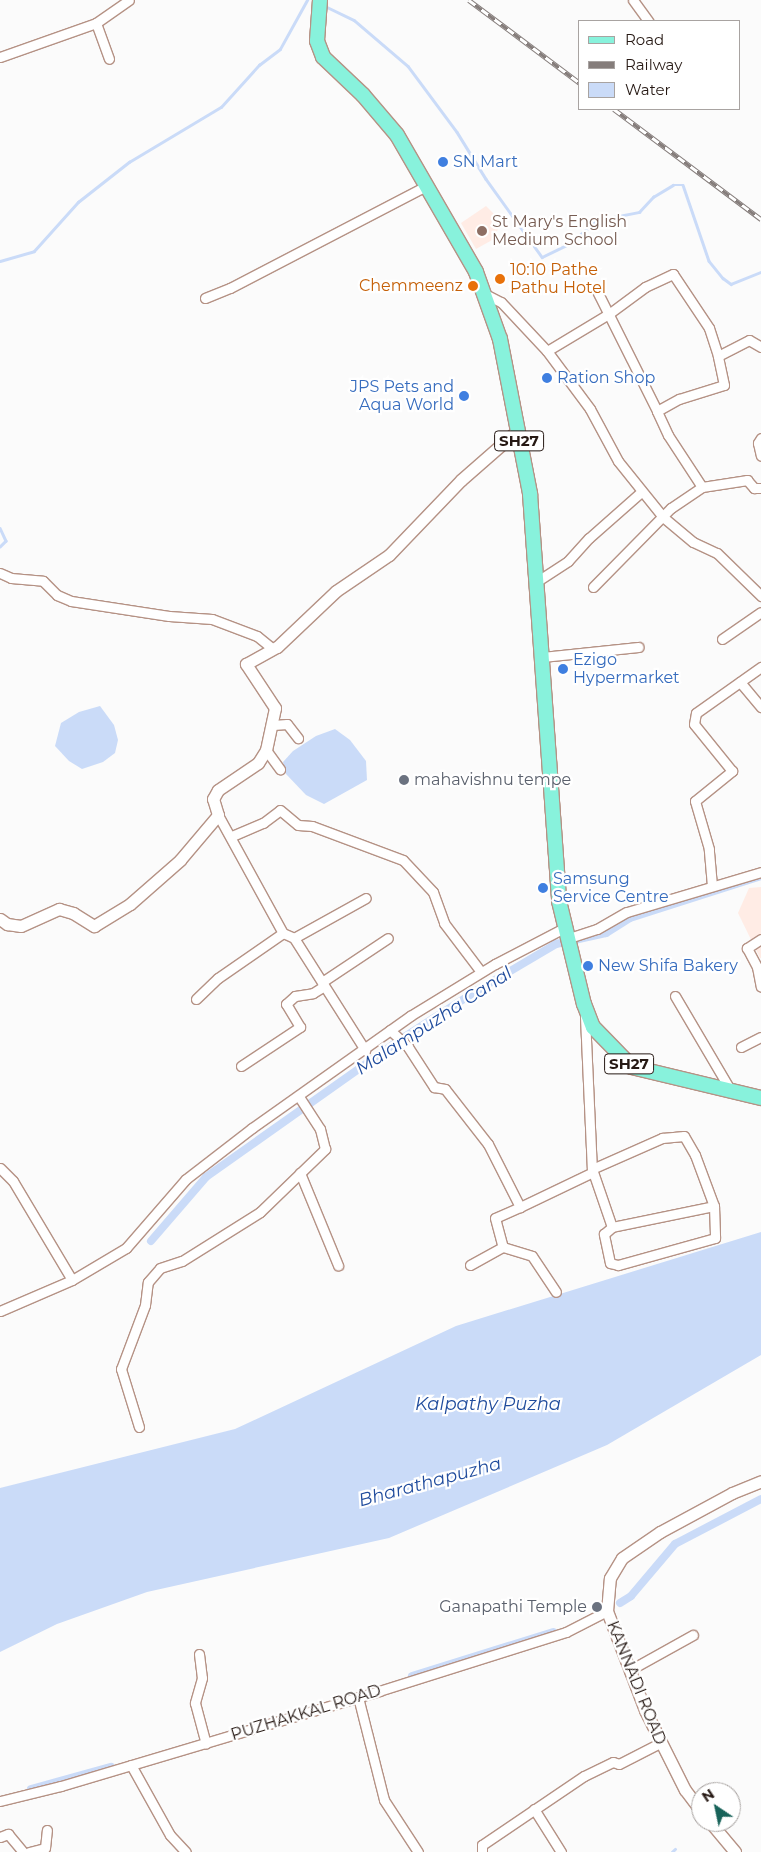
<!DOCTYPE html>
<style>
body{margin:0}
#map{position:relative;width:761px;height:1852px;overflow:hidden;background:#fbfbfb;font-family:Montserrat,sans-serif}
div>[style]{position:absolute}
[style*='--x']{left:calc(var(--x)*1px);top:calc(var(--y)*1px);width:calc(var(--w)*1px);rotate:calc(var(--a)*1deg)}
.built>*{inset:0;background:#ffece5}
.water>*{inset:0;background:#cadbf8}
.stream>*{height:2.5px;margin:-1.25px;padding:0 1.25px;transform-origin:1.25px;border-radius:1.25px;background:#cadbf8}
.canal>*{height:8px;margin:-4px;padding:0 4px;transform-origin:4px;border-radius:4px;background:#cadbf8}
.roads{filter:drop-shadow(1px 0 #b59285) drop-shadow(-1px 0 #b59285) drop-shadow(0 1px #b59285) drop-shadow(0 -1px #b59285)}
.minor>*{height:9px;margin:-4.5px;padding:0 4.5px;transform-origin:4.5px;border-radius:4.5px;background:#fff}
.tertiary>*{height:11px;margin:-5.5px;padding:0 5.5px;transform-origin:5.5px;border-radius:5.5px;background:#fff}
.primary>*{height:14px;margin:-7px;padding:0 7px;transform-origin:7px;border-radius:7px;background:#88f2dc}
.rail>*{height:4.5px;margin-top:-2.25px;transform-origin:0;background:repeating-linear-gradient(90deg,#fff 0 8px,#857d7b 0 16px);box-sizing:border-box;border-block:1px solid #857d7b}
.dots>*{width:14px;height:14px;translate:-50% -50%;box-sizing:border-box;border:2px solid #fff;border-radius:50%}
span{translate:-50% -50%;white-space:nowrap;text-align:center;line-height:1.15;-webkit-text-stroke:4.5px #fff;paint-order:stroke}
.shield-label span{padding:1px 4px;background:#fff;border:1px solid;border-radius:4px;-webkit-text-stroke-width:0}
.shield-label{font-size:15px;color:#261914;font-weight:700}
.shop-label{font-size:16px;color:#366cbe}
.left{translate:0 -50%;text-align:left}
.right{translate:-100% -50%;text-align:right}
.education-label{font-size:16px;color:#785e54}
.food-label{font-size:16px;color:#c56008}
.worship-label{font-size:16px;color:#5b616d}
.street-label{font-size:16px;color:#261914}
.water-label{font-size:18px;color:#204c9d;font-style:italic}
.legend{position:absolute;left:578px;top:20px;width:162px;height:90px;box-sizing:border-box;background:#fff;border:1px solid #a8a3a1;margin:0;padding:6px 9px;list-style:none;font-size:15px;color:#261914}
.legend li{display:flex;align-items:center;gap:10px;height:25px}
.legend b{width:25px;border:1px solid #a8a3a1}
.north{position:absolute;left:691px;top:1782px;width:50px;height:50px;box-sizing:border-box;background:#fff;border:1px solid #a8a3a1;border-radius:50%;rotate:326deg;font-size:14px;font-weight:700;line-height:20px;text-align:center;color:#261914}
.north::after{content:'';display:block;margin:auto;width:18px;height:22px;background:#18635a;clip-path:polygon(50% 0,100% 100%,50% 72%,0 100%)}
</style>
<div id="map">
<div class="built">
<div style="clip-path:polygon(486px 206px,501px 221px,494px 239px,476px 249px,461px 223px)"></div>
<div style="clip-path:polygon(761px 887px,761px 958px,760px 958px,738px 913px,749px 888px)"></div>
</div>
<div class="water">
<div style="clip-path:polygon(100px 706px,114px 725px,118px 740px,115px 753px,103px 762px,82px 769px,69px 761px,55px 746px,61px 723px,79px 712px)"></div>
<div style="clip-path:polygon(335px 729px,350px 740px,366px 761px,367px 780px,324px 804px,306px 795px,286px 774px,283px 762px,293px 751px,316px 736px)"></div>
<div style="clip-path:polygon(761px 1232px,761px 1355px,607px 1445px,389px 1538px,147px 1592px,57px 1624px,0 1652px,0 1488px,235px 1429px,456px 1326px)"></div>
</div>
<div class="stream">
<div style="--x:325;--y:6;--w:32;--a:26"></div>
<div style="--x:354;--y:20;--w:71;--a:40.4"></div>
<div style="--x:408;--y:66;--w:82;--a:53.4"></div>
<div style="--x:457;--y:132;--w:55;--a:58.3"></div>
<div style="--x:486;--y:179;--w:96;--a:54.3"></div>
<div style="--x:542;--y:257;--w:30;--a:-26"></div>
<div style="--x:569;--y:244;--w:38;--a:-40"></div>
<div style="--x:598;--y:220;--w:42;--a:-11"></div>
<div style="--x:639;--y:212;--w:21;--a:-47"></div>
<div style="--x:653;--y:197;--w:23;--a:-31"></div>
<div style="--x:673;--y:185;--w:10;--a:0"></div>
<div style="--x:683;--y:185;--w:80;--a:71.1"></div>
<div style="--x:709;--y:261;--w:22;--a:51"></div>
<div style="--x:723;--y:278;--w:10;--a:37"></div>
<div style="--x:731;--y:284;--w:32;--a:-22"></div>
<div style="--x:0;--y:261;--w:35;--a:-16"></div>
<div style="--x:34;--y:251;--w:66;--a:-48.1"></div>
<div style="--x:78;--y:202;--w:65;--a:-38.1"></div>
<div style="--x:129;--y:162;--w:107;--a:-30.9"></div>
<div style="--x:221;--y:107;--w:57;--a:-47.9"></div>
<div style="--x:259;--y:65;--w:26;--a:-37"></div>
<div style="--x:280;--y:49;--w:56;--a:-61.1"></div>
<div style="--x:0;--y:528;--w:14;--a:65"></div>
<div style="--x:6;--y:541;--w:8;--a:135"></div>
<div style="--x:672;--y:1852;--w:4;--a:-45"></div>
</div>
<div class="canal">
<div style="--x:151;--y:1241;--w:84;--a:-49.3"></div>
<div style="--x:206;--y:1177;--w:239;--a:-35.3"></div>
<div style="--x:401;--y:1039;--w:91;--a:-32.5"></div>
<div style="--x:478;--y:990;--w:91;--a:-30.5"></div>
<div style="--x:556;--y:944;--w:51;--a:-12.4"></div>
<div style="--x:606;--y:933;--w:28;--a:-32"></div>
<div style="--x:630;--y:918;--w:138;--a:-17.8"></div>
<div style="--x:620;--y:1603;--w:13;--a:-32"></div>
<div style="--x:631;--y:1596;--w:68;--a:-49.8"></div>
<div style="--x:675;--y:1544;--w:97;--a:-27.6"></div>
<div style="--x:412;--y:1676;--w:148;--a:-17.3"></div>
<div style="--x:31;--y:1789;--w:83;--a:-15.4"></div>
</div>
<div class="roads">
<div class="minor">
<div style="--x:633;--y:0;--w:26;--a:54"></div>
<div style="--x:96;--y:23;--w:38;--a:70"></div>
<div style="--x:0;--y:57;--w:102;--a:-19.5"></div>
<div style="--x:96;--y:23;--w:40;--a:-34.9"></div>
<div style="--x:598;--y:293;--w:132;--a:63.4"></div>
<div style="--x:485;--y:294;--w:18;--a:27"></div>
<div style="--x:501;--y:302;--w:67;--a:46.8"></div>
<div style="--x:547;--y:351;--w:72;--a:53.4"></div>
<div style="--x:590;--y:409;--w:59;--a:61.7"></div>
<div style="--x:618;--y:461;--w:72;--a:51.2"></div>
<div style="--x:663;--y:517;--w:39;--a:40"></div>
<div style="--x:693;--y:542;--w:26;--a:25"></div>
<div style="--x:717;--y:553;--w:62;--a:44.3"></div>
<div style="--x:205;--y:298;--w:27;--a:-22"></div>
<div style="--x:230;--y:288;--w:221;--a:-27.5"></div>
<div style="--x:547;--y:351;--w:74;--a:-31.1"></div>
<div style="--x:610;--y:313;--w:44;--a:-36.6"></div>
<div style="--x:645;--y:287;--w:31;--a:-25"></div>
<div style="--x:673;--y:274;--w:65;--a:56.3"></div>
<div style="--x:709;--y:328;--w:29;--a:72"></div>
<div style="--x:718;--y:356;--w:35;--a:-27"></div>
<div style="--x:749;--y:340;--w:14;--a:30"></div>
<div style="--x:761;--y:438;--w:6;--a:121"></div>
<div style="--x:758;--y:443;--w:13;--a:77"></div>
<div style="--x:702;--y:487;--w:62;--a:-123.2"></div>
<div style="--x:668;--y:435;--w:26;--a:-115"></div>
<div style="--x:657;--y:411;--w:25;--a:-29"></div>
<div style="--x:679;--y:399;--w:47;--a:-17.3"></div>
<div style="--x:724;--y:385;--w:30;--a:-102"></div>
<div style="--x:0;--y:573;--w:12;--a:24"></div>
<div style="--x:11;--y:578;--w:32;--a:5"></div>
<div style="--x:43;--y:581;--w:20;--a:45"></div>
<div style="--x:57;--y:595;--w:15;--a:23"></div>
<div style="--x:71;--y:601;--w:99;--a:8.7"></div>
<div style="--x:169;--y:616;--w:43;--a:4"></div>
<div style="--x:212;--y:619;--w:48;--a:20.7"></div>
<div style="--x:257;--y:636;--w:21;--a:39"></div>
<div style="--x:536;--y:582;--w:38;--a:-33"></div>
<div style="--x:568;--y:561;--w:31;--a:-48"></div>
<div style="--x:589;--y:538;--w:69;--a:-41.5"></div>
<div style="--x:593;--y:587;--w:111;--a:-45.4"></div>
<div style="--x:671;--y:508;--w:37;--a:-34"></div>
<div style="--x:702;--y:487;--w:46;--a:-8.8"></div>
<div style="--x:747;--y:480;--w:11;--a:49"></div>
<div style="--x:754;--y:488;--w:7;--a:0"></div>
<div style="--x:722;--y:639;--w:47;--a:-34.7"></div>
<div style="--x:542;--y:657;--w:97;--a:-5.9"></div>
<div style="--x:740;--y:682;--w:33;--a:50"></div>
<div style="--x:273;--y:725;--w:14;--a:-4"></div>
<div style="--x:287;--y:724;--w:18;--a:52"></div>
<div style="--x:266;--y:750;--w:24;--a:54"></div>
<div style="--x:218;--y:815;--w:135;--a:61.2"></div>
<div style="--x:283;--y:933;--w:12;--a:24"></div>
<div style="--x:294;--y:938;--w:133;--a:57.6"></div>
<div style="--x:232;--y:836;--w:34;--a:-23"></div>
<div style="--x:263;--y:823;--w:21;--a:-37"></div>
<div style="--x:280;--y:810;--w:23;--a:40"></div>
<div style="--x:298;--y:825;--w:14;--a:4"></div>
<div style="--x:312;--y:826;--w:97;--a:20.5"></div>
<div style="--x:403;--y:860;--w:44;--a:46.8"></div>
<div style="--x:433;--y:892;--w:33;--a:70"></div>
<div style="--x:444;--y:923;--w:61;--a:52.9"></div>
<div style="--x:712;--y:886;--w:37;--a:-95"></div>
<div style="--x:709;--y:849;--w:50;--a:-106.3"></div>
<div style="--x:695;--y:801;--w:48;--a:-39"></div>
<div style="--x:732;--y:771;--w:60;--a:-129"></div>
<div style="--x:694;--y:724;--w:11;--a:-80"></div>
<div style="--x:696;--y:713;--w:80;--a:-35.3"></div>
<div style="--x:294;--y:938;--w:82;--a:-29.1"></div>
<div style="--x:569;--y:938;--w:29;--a:-18"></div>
<div style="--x:597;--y:929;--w:34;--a:-30"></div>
<div style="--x:627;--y:912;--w:140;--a:-16.6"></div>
<div style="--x:761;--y:939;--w:17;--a:147"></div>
<div style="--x:747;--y:948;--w:21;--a:62"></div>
<div style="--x:757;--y:967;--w:20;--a:79"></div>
<div style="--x:322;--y:982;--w:79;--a:-33.7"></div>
<div style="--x:675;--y:996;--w:110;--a:59.5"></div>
<div style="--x:196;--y:999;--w:30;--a:-44"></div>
<div style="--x:218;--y:978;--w:79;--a:-34.7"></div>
<div style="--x:585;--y:1017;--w:152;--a:87.4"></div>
<div style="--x:592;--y:1169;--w:61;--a:71"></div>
<div style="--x:612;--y:1227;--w:104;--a:-11.6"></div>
<div style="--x:390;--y:1030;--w:25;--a:43"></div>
<div style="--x:408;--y:1047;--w:48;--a:57"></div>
<div style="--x:434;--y:1087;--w:11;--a:10"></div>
<div style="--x:445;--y:1089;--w:70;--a:52"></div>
<div style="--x:488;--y:1144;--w:71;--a:63.1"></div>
<div style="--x:520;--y:1207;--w:81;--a:-25.6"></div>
<div style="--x:741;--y:1047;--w:22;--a:-27"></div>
<div style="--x:241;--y:1066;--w:71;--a:-33.5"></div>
<div style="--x:300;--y:1027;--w:27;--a:-121"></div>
<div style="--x:286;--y:1004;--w:12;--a:-42"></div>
<div style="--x:295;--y:996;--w:18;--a:-9"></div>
<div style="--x:313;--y:993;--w:13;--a:-32"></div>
<div style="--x:0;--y:1168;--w:18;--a:45"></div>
<div style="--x:13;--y:1181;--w:115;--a:59.2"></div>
<div style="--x:592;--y:1169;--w:77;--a:-23.9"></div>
<div style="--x:662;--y:1138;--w:22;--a:-5"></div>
<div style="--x:684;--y:1136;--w:22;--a:60"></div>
<div style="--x:695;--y:1155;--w:54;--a:69.6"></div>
<div style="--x:714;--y:1206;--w:32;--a:88"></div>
<div style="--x:715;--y:1238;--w:101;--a:164.4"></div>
<div style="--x:618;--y:1265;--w:8;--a:-166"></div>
<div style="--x:610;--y:1263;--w:30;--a:-102"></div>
<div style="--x:604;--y:1234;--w:11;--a:-41"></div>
<div style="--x:300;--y:1173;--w:100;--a:67.6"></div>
<div style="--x:520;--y:1207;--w:27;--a:156"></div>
<div style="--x:495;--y:1218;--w:30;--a:75"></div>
<div style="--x:503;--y:1247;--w:30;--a:17"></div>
<div style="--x:532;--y:1256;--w:43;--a:56.3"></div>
<div style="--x:470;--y:1265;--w:38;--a:-29"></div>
<div style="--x:0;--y:1311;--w:78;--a:-23.3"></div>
<div style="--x:72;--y:1280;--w:63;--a:-30.7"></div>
<div style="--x:126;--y:1248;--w:91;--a:-49"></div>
<div style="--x:186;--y:1179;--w:83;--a:-37.7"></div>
<div style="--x:252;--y:1128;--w:194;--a:-35.3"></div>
<div style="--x:410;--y:1016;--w:100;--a:-31.5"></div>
<div style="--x:495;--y:964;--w:80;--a:-27.5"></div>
<div style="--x:139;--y:1427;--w:61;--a:-107.2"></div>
<div style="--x:121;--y:1369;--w:68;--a:-69.4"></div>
<div style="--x:145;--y:1305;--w:23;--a:-83"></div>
<div style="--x:148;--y:1282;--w:18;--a:-49"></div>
<div style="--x:160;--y:1268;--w:23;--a:-18"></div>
<div style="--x:182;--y:1261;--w:92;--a:-32.1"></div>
<div style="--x:260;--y:1212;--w:91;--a:-44.1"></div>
<div style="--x:325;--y:1149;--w:21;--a:-104"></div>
<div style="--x:320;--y:1129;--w:37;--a:-123"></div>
<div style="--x:199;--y:1654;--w:24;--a:83"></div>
<div style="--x:202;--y:1678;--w:26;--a:106"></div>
<div style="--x:195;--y:1703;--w:42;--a:75"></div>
<div style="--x:630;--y:1670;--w:72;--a:-29.1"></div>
<div style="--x:358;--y:1697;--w:106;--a:75.8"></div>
<div style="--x:384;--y:1800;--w:62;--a:56.8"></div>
<div style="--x:131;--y:1765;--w:80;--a:60.9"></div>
<div style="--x:170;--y:1835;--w:23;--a:47"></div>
<div style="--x:0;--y:1801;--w:63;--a:-13.8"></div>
<div style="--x:61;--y:1786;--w:332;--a:-16.6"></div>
<div style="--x:379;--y:1691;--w:196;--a:-17.5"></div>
<div style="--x:566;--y:1632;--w:46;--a:-27.1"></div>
<div style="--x:534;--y:1809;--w:51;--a:57.9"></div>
<div style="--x:0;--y:1837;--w:9;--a:-21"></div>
<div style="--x:8;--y:1834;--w:23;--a:50"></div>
<div style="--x:29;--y:1852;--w:16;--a:-14"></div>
<div style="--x:45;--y:1848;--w:18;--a:-84"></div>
<div style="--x:482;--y:1852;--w:7;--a:-90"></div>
<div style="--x:482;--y:1845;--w:123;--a:-34.1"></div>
<div style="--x:584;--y:1776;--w:32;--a:-26"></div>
<div style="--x:613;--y:1762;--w:6;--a:18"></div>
<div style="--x:619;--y:1764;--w:46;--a:-27.1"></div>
</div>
<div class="tertiary">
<div style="--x:0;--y:919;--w:9;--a:36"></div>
<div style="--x:7;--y:924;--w:14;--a:8"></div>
<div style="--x:21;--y:926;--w:42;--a:-24.1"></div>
<div style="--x:59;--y:909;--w:15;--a:16"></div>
<div style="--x:73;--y:913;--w:25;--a:32"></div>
<div style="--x:94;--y:926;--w:42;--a:-31.4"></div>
<div style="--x:130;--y:904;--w:67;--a:-41.3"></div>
<div style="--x:180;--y:860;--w:59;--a:-49.8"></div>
<div style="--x:218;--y:815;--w:17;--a:-107"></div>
<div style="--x:213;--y:799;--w:10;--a:-61"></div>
<div style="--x:218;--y:790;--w:48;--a:-34"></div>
<div style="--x:258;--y:763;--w:15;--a:-58"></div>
<div style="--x:266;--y:750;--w:43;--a:-77.9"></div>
<div style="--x:275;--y:708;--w:53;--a:-123.4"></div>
<div style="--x:246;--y:664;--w:35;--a:-29"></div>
<div style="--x:277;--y:647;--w:81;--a:-43.5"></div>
<div style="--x:336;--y:591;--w:64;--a:-34.2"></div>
<div style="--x:389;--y:555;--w:104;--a:-46.2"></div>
<div style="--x:461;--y:480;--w:74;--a:-41.2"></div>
<div style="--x:701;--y:1811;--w:26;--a:-127"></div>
<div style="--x:685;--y:1790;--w:89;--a:-116.6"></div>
<div style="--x:645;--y:1710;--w:106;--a:-111"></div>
<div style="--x:607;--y:1611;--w:33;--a:-85"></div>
<div style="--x:610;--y:1578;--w:23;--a:-59"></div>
<div style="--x:622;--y:1558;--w:46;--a:-34.4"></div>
<div style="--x:660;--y:1532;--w:82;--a:-28.4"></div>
<div style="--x:732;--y:1493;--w:31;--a:-22"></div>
<div style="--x:710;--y:1822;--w:39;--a:50"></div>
</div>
<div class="primary">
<div style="--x:320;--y:0;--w:41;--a:94.2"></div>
<div style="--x:317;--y:41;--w:17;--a:69"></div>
<div style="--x:323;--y:57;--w:55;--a:43.5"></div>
<div style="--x:363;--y:95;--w:52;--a:49.6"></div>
<div style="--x:397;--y:135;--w:158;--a:60"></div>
<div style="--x:476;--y:272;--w:71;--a:70.3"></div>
<div style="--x:500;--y:339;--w:158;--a:79"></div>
<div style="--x:530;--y:494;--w:408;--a:85.9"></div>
<div style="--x:559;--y:901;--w:106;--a:76.4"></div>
<div style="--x:584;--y:1004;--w:25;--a:69"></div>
<div style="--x:593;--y:1027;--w:56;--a:45.7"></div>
<div style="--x:632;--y:1067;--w:133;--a:13.5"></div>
</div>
</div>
<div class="rail">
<div style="--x:469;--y:0;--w:139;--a:36.8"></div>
<div style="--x:614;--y:109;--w:184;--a:36.8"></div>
</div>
<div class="dots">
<div style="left:443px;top:162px;background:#3f7fe0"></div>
<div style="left:482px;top:231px;background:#8d6e63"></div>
<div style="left:500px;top:279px;background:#e8710a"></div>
<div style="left:473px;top:286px;background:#e8710a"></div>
<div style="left:547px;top:378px;background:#3f7fe0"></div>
<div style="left:464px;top:396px;background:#3f7fe0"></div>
<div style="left:563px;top:669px;background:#3f7fe0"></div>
<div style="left:404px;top:780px;background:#6b7280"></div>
<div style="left:543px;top:888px;background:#3f7fe0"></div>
<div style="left:588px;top:966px;background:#3f7fe0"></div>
<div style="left:597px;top:1607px;background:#6b7280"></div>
</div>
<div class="shield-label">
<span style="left:519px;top:441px">SH27</span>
<span style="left:629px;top:1064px">SH27</span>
</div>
<div class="shop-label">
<span class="left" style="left:453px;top:162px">SN Mart</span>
<span class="left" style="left:557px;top:378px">Ration Shop</span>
<span class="right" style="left:454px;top:396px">JPS Pets and<br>Aqua World</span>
<span class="left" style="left:573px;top:669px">Ezigo<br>Hypermarket</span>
<span class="left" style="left:553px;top:888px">Samsung<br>Service Centre</span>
<span class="left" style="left:598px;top:966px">New Shifa Bakery</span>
</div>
<div class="education-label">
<span class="left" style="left:492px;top:231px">St Mary's English<br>Medium School</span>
</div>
<div class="food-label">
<span class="left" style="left:510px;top:279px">10:10 Pathe<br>Pathu Hotel</span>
<span class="right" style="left:463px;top:286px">Chemmeenz</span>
</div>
<div class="worship-label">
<span class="left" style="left:414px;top:780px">mahavishnu tempe</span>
<span class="right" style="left:587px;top:1607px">Ganapathi Temple</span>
</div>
<div class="street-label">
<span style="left:636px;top:1683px;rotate:68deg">KANNADI ROAD</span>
<span style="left:306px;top:1713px;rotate:-17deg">PUZHAKKAL ROAD</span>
</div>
<div class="water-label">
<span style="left:434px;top:1021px;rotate:-33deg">Malampuzha Canal</span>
<span style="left:488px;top:1404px">Kalpathy Puzha</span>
<span style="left:430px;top:1482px;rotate:-15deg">Bharathapuzha</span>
</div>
<ul class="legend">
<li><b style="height:6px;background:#88f2dc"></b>Road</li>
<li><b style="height:6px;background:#857d7b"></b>Railway</li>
<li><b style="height:14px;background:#cadbf8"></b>Water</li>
</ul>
<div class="north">N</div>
</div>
